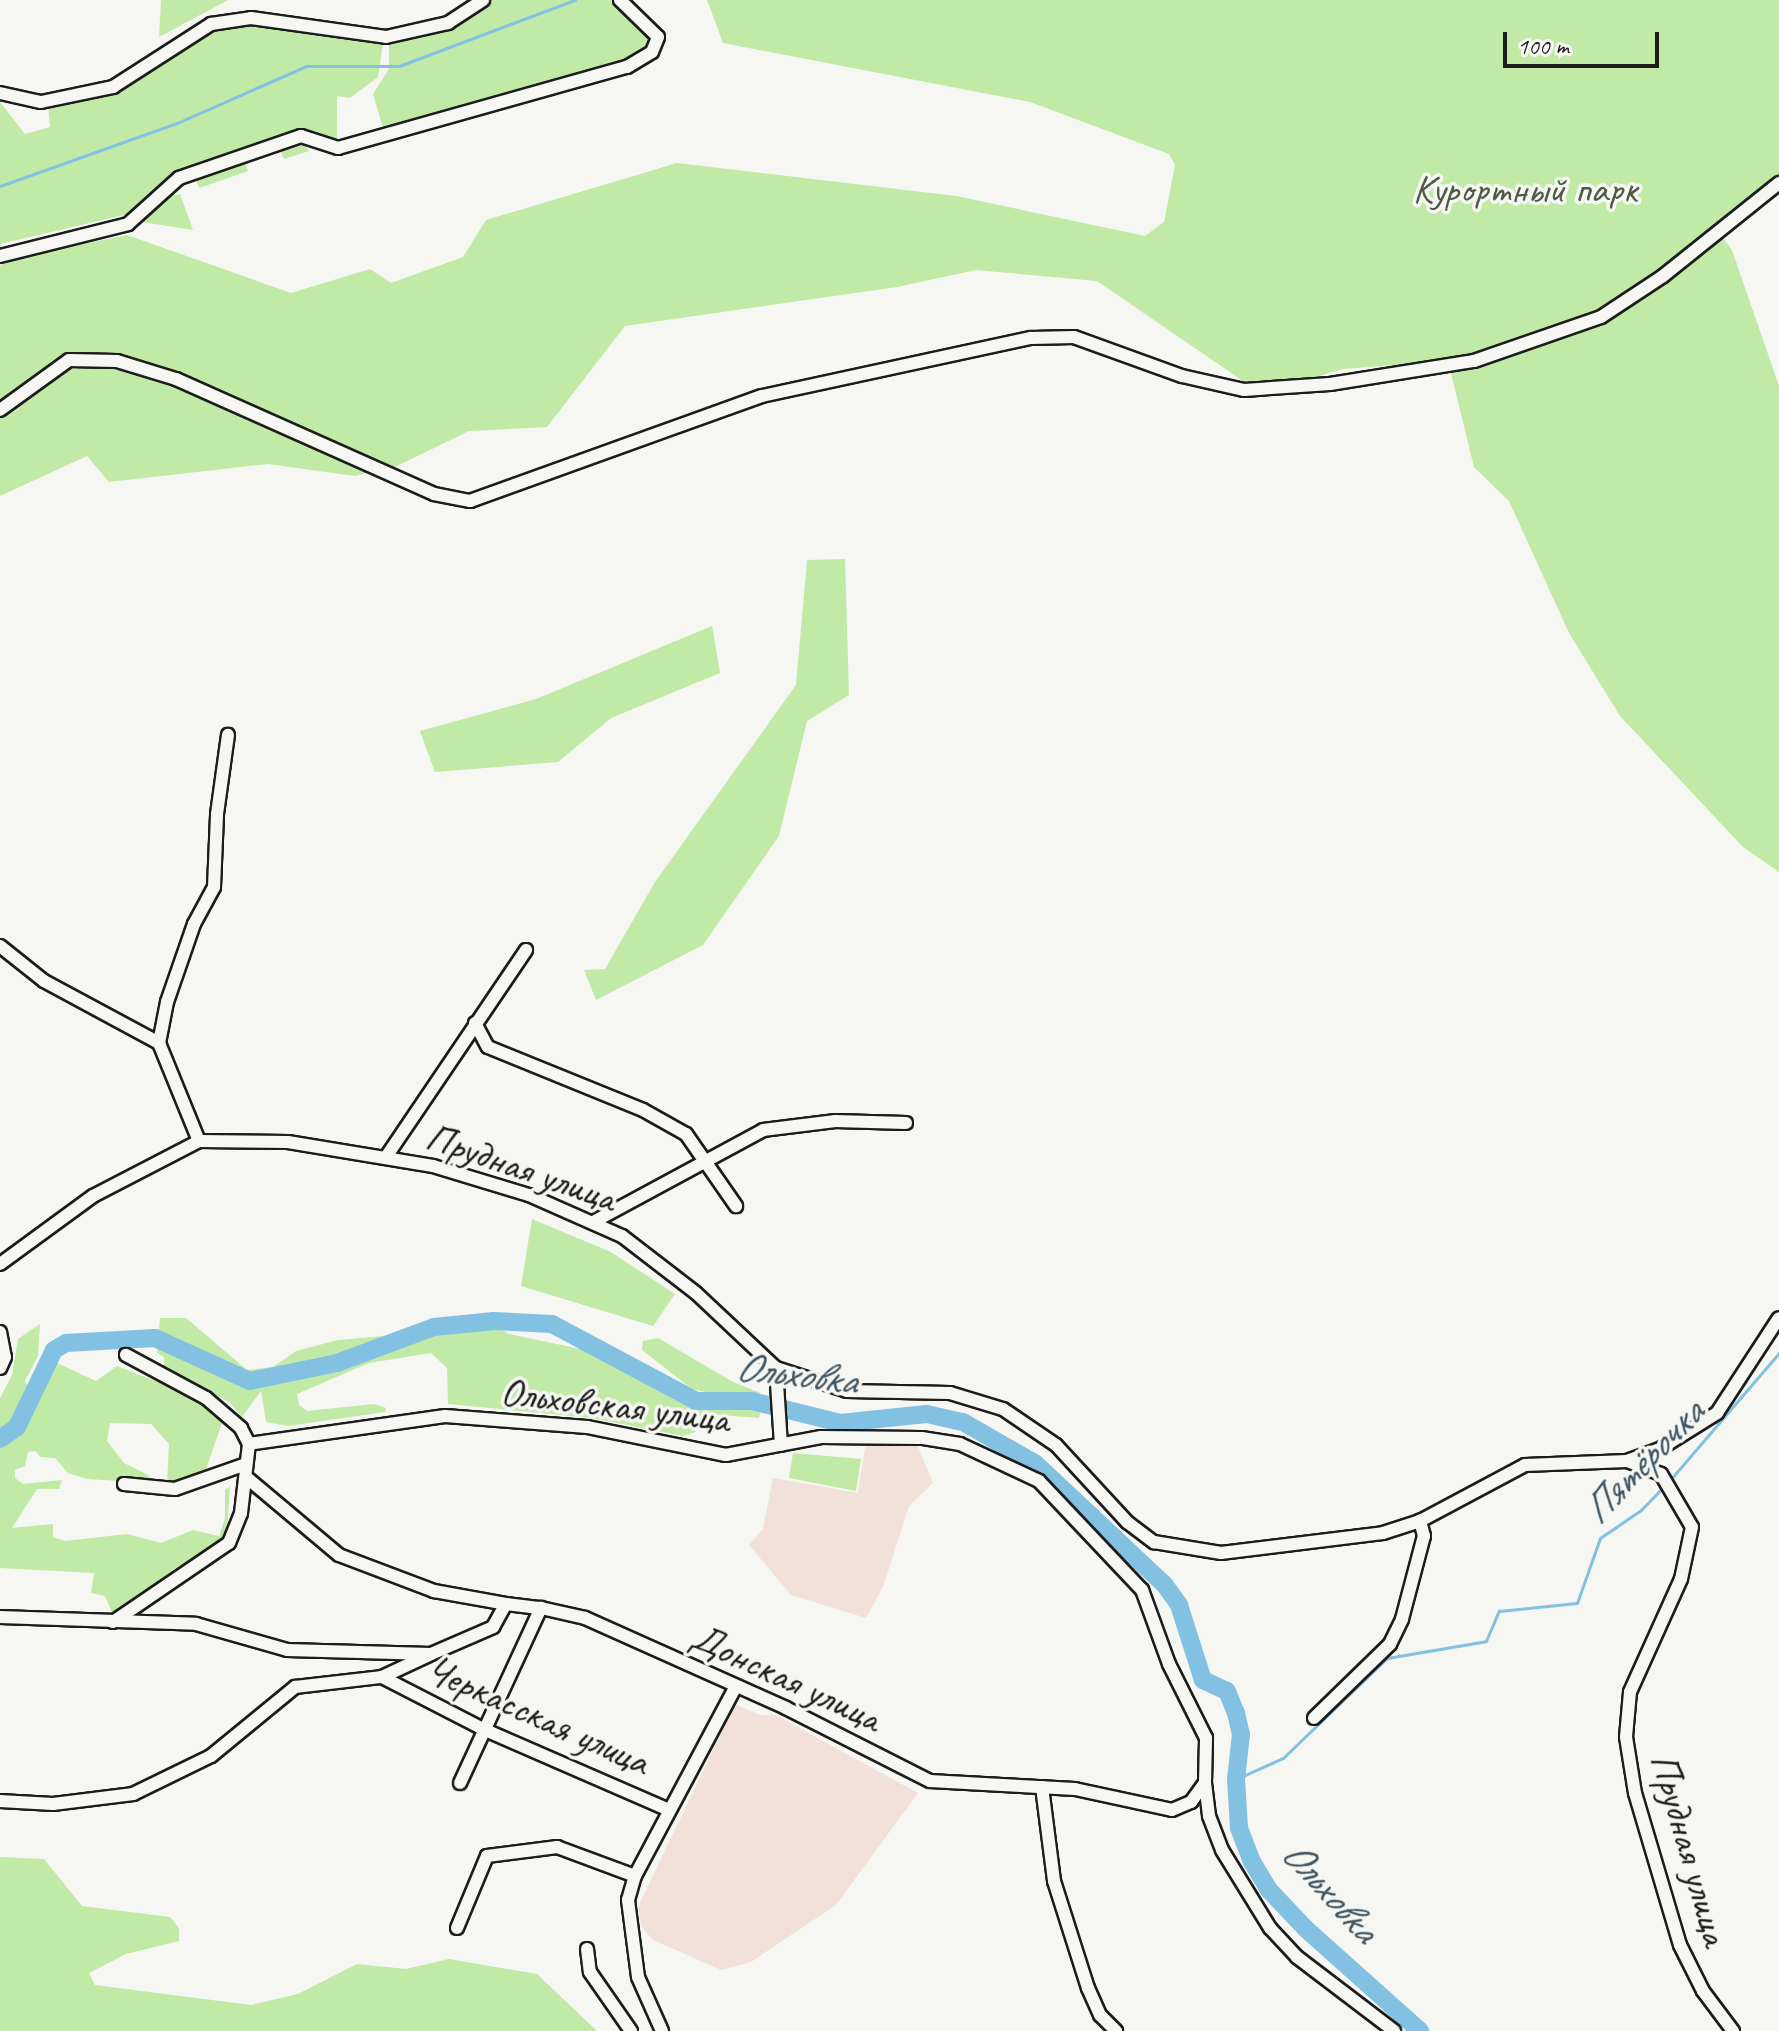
<!DOCTYPE html>
<meta charset="utf-8">
<style>
body{margin:0}
#map{position:relative;width:1779px;height:2031px;overflow:hidden;background:#f6f6f2;font-family:Caveat,sans-serif}
div>[style]{position:absolute}
[style*='--x']{left:calc(var(--x)*1px);top:calc(var(--y)*1px);width:calc(var(--w)*1px);rotate:calc(var(--a)*1deg)}
.built>*{inset:0;background:#f2e1d9}
.green>*{inset:0;background:#c1eaa6}
.stream>*{height:3px;margin:-1.5px;padding:0 1.5px;transform-origin:1.5px;border-radius:1.5px;background:#83c1e3}
.river>*{height:18px;margin:-9px;padding:0 9px;transform-origin:9px;border-radius:9px;background:#83c1e3}
.roads{filter:drop-shadow(2px 0 #1c1c1c) drop-shadow(-2px 0 #1c1c1c) drop-shadow(0 2px #1c1c1c) drop-shadow(0 -2px #1c1c1c)}
.minor>*{height:12px;margin:-6px;padding:0 6px;transform-origin:6px;border-radius:6px;background:#f6f6f2}
span{translate:-50% -50%;white-space:nowrap;text-align:center;line-height:1.15;-webkit-text-stroke:7px #f6f6f2;paint-order:stroke}
.park-label{font-size:40px;color:#4e5a45}
.street-label{font-size:40px;color:#1c1c1c}
.water-label{font-size:42px;color:#405662;font-style:italic}
.scale{position:absolute;left:1503px;top:32px;width:156px;height:36px;box-sizing:border-box;border:4px solid #1c1c1c;border-top:0;padding-left:10px;font-size:24px;line-height:28px;white-space:nowrap;color:#1c1c1c;-webkit-text-stroke:6px #f6f6f2;paint-order:stroke}
</style>
<div id="map">
<div class="built">
<div style="clip-path:polygon(866px 1442px,916px 1442px,933px 1483px,909px 1506px,883px 1587px,866px 1618px,791px 1595px,749px 1545px,763px 1529px,773px 1478px,858px 1493px)"></div>
<div style="clip-path:polygon(735px 1704px,760px 1715px,776px 1715px,918px 1793px,836px 1905px,751px 1962px,721px 1970px,653px 1940px,642px 1927px,638px 1907px)"></div>
</div>
<div class="green">
<div style="clip-path:polygon(161px 0,345px 0,228px 0,159px 37px)"></div>
<div style="clip-path:polygon(490px 0,615px 0,654px 37px,649px 49px,626px 64px,383px 128px,373px 94px,389px 69px,389px 39px,449px 26px)"></div>
<div style="clip-path:polygon(707px 0,1779px 0,1779px 176px,1714px 227px,1732px 250px,1779px 386px,1779px 872px,1743px 847px,1620px 716px,1569px 633px,1509px 501px,1474px 467px,1448px 361px,1343px 369px,1302px 381px,1243px 381px,1097px 281px,976px 270px,897px 287px,625px 326px,547px 427px,469px 431px,397px 466px,355px 476px,268px 464px,109px 482px,87px 456px,0 496px,0 265px,13px 259px,127px 235px,291px 293px,370px 269px,391px 283px,463px 257px,486px 220px,677px 163px,956px 196px,1145px 236px,1164px 222px,1175px 165px,1169px 154px,1030px 102px,723px 43px)"></div>
<div style="clip-path:polygon(251px 22px,383px 43px,378px 77px,350px 98px,337px 96px,337px 142px,303px 131px,173px 175px,128px 214px,0 244px,0 102px,25px 134px,50px 127px,48px 104px,114px 91px,214px 28px)"></div>
<div style="clip-path:polygon(301px 141px,309px 151px,284px 159px,280px 150px,245px 162px,248px 171px,199px 188px,195px 177px)"></div>
<div style="clip-path:polygon(180px 194px,193px 230px,142px 222px,168px 197px)"></div>
<div style="clip-path:polygon(845px 559px,849px 695px,807px 721px,779px 836px,703px 945px,596px 1000px,584px 970px,605px 969px,655px 882px,796px 685px,807px 560px)"></div>
<div style="clip-path:polygon(712px 626px,720px 673px,611px 718px,558px 762px,435px 772px,420px 731px,536px 699px)"></div>
<div style="clip-path:polygon(532px 1219px,611px 1252px,675px 1294px,653px 1326px,521px 1286px)"></div>
<div style="clip-path:polygon(160px 1318px,186px 1318px,247px 1370px,273px 1367px,296px 1351px,338px 1340px,384px 1336px,399px 1343px,436px 1331px,497px 1326px,509px 1334px,590px 1351px,688px 1404px,761px 1408px,759px 1418px,708px 1414px,695px 1432px,683px 1436px,592px 1418px,448px 1404px,447px 1368px,431px 1353px,369px 1363px,297px 1394px,299px 1405px,307px 1411px,374px 1404px,386px 1408px,385px 1412px,288px 1426px,266px 1422px,261px 1391px,242px 1417px,229px 1402px,164px 1367px,164px 1357px,157px 1353px)"></div>
<div style="clip-path:polygon(40px 1324px,38px 1356px,25px 1381px,35px 1400px,55px 1362px,96px 1381px,117px 1366px,193px 1396px,222px 1423px,205px 1472px,190px 1480px,167px 1484px,169px 1444px,151px 1424px,110px 1423px,107px 1441px,124px 1463px,148px 1475px,152px 1483px,87px 1479px,68px 1473px,55px 1458px,40px 1457px,36px 1451px,28px 1452px,25px 1466px,15px 1470px,15px 1478px,23px 1484px,62px 1480px,59px 1489px,37px 1489px,12px 1528px,53px 1524px,53px 1537px,65px 1541px,127px 1534px,161px 1543px,193px 1530px,219px 1536px,225px 1518px,225px 1490px,230px 1486px,227px 1533px,220px 1542px,174px 1569px,114px 1617px,105px 1596px,91px 1593px,94px 1573px,0 1568px,0 1398px,12px 1375px,18px 1339px)"></div>
<div style="clip-path:polygon(658px 1338px,733px 1382px,761px 1393px,724px 1396px,692px 1389px,642px 1350px,643px 1341px)"></div>
<div style="clip-path:polygon(793px 1453px,861px 1459px,856px 1491px,789px 1478px)"></div>
<div style="clip-path:polygon(0 1857px,44px 1859px,82px 1906px,170px 1917px,179px 1928px,179px 1941px,126px 1954px,89px 1973px,95px 1985px,251px 2005px,298px 1994px,357px 1964px,406px 1969px,449px 1959px,537px 1974px,597px 2031px,0 2031px)"></div>
</div>
<div class="stream">
<div style="--x:0;--y:186;--w:188;--a:-19.6"></div>
<div style="--x:177;--y:123;--w:141;--a:-23.8"></div>
<div style="--x:306;--y:66;--w:93;--a:0"></div>
<div style="--x:399;--y:66;--w:188;--a:-20.6"></div>
<div style="--x:1670;--y:1480;--w:167;--a:-49.4"></div>
<div style="--x:1236;--y:1779;--w:51;--a:-24.1"></div>
<div style="--x:1283;--y:1758;--w:144;--a:-43.9"></div>
<div style="--x:1387;--y:1658;--w:100;--a:-9.7"></div>
<div style="--x:1486;--y:1641;--w:33;--a:-67"></div>
<div style="--x:1499;--y:1611;--w:78;--a:-5.9"></div>
<div style="--x:1577;--y:1603;--w:69;--a:-70.5"></div>
<div style="--x:1600;--y:1538;--w:50;--a:-34.3"></div>
<div style="--x:1641;--y:1510;--w:33;--a:-46"></div>
</div>
<div class="river">
<div style="--x:0;--y:1439;--w:21;--a:-35"></div>
<div style="--x:17;--y:1427;--w:85;--a:-64.3"></div>
<div style="--x:54;--y:1350;--w:14;--a:-30"></div>
<div style="--x:66;--y:1343;--w:89;--a:-3.2"></div>
<div style="--x:155;--y:1338;--w:104;--a:24.4"></div>
<div style="--x:250;--y:1381;--w:89;--a:-11.7"></div>
<div style="--x:337;--y:1363;--w:103;--a:-20.4"></div>
<div style="--x:434;--y:1327;--w:60;--a:-5.7"></div>
<div style="--x:494;--y:1321;--w:58;--a:3"></div>
<div style="--x:552;--y:1324;--w:163;--a:28.1"></div>
<div style="--x:696;--y:1401;--w:56;--a:0"></div>
<div style="--x:752;--y:1401;--w:91;--a:14"></div>
<div style="--x:840;--y:1423;--w:87;--a:-5.9"></div>
<div style="--x:927;--y:1414;--w:37;--a:13"></div>
<div style="--x:963;--y:1422;--w:84;--a:29.9"></div>
<div style="--x:1036;--y:1464;--w:175;--a:43.2"></div>
<div style="--x:1164;--y:1584;--w:26;--a:54"></div>
<div style="--x:1179;--y:1605;--w:79;--a:72.3"></div>
<div style="--x:1203;--y:1680;--w:26;--a:25"></div>
<div style="--x:1227;--y:1691;--w:24;--a:68"></div>
<div style="--x:1236;--y:1713;--w:22;--a:77"></div>
<div style="--x:1241;--y:1734;--w:45;--a:96.3"></div>
<div style="--x:1236;--y:1779;--w:49;--a:86.5"></div>
<div style="--x:1239;--y:1828;--w:34;--a:69"></div>
<div style="--x:1251;--y:1860;--w:35;--a:59"></div>
<div style="--x:1269;--y:1890;--w:54;--a:46.5"></div>
<div style="--x:1306;--y:1929;--w:153;--a:41.8"></div>
</div>
<div class="roads">
<div class="minor">
<div style="--x:0;--y:93;--w:42;--a:12.4"></div>
<div style="--x:41;--y:102;--w:74;--a:-11.8"></div>
<div style="--x:113;--y:87;--w:117;--a:-32.7"></div>
<div style="--x:211;--y:24;--w:40;--a:-8.5"></div>
<div style="--x:251;--y:18;--w:136;--a:8"></div>
<div style="--x:386;--y:37;--w:64;--a:-12.7"></div>
<div style="--x:448;--y:23;--w:42;--a:-33.3"></div>
<div style="--x:0;--y:256;--w:132;--a:-14"></div>
<div style="--x:128;--y:224;--w:69;--a:-42"></div>
<div style="--x:179;--y:178;--w:129;--a:-19"></div>
<div style="--x:301;--y:136;--w:39;--a:18"></div>
<div style="--x:338;--y:148;--w:300;--a:-15.7"></div>
<div style="--x:627;--y:67;--w:29;--a:-31"></div>
<div style="--x:652;--y:52;--w:16;--a:-68"></div>
<div style="--x:658;--y:37;--w:53;--a:-135.8"></div>
<div style="--x:0;--y:410;--w:85;--a:-35.9"></div>
<div style="--x:69;--y:360;--w:48;--a:1.2"></div>
<div style="--x:117;--y:361;--w:62;--a:17"></div>
<div style="--x:176;--y:379;--w:282;--a:24"></div>
<div style="--x:434;--y:494;--w:37;--a:11"></div>
<div style="--x:470;--y:501;--w:310;--a:-19.8"></div>
<div style="--x:762;--y:396;--w:275;--a:-12.2"></div>
<div style="--x:1031;--y:338;--w:43;--a:-1.3"></div>
<div style="--x:1074;--y:337;--w:115;--a:19.9"></div>
<div style="--x:1182;--y:376;--w:64;--a:12.7"></div>
<div style="--x:1244;--y:390;--w:86;--a:-4"></div>
<div style="--x:1330;--y:384;--w:146;--a:-9.1"></div>
<div style="--x:1474;--y:361;--w:134;--a:-19.1"></div>
<div style="--x:1601;--y:317;--w:74;--a:-33.5"></div>
<div style="--x:1663;--y:276;--w:149;--a:-38.7"></div>
<div style="--x:0;--y:946;--w:56;--a:38.5"></div>
<div style="--x:44;--y:981;--w:131;--a:28.3"></div>
<div style="--x:159;--y:1043;--w:106;--a:67.8"></div>
<div style="--x:475;--y:1023;--w:27;--a:62"></div>
<div style="--x:488;--y:1047;--w:167;--a:22.1"></div>
<div style="--x:643;--y:1110;--w:49;--a:29.2"></div>
<div style="--x:686;--y:1134;--w:88;--a:55.2"></div>
<div style="--x:159;--y:1043;--w:42;--a:-79"></div>
<div style="--x:167;--y:1002;--w:83;--a:-70.9"></div>
<div style="--x:194;--y:924;--w:42;--a:-61.6"></div>
<div style="--x:214;--y:887;--w:73;--a:-87.6"></div>
<div style="--x:217;--y:814;--w:80;--a:-82.1"></div>
<div style="--x:386;--y:1157;--w:250;--a:-55.9"></div>
<div style="--x:595;--y:1221;--w:191;--a:-28.4"></div>
<div style="--x:763;--y:1130;--w:73;--a:-7.1"></div>
<div style="--x:835;--y:1121;--w:71;--a:1.6"></div>
<div style="--x:0;--y:1264;--w:115;--a:-36.2"></div>
<div style="--x:93;--y:1196;--w:119;--a:-27.4"></div>
<div style="--x:199;--y:1141;--w:89;--a:0.6"></div>
<div style="--x:288;--y:1142;--w:147;--a:9.4"></div>
<div style="--x:433;--y:1166;--w:100;--a:16.8"></div>
<div style="--x:529;--y:1195;--w:102;--a:23.8"></div>
<div style="--x:622;--y:1236;--w:93;--a:37.6"></div>
<div style="--x:696;--y:1293;--w:110;--a:43.2"></div>
<div style="--x:776;--y:1368;--w:75;--a:17.9"></div>
<div style="--x:847;--y:1391;--w:103;--a:1.1"></div>
<div style="--x:950;--y:1393;--w:55;--a:16.8"></div>
<div style="--x:1003;--y:1409;--w:64;--a:34.2"></div>
<div style="--x:1056;--y:1445;--w:105;--a:47.3"></div>
<div style="--x:1127;--y:1522;--w:34;--a:37"></div>
<div style="--x:1154;--y:1542;--w:68;--a:9.3"></div>
<div style="--x:1221;--y:1553;--w:163;--a:-7"></div>
<div style="--x:1383;--y:1533;--w:39;--a:-18"></div>
<div style="--x:1420;--y:1521;--w:119;--a:-28.1"></div>
<div style="--x:1525;--y:1465;--w:102;--a:-2.2"></div>
<div style="--x:1627;--y:1461;--w:33;--a:-20"></div>
<div style="--x:1658;--y:1450;--w:70;--a:-32.1"></div>
<div style="--x:1717;--y:1413;--w:113;--a:-56.9"></div>
<div style="--x:0;--y:1332;--w:25;--a:79"></div>
<div style="--x:5;--y:1357;--w:12;--a:114"></div>
<div style="--x:776;--y:1368;--w:77;--a:86.3"></div>
<div style="--x:1627;--y:1461;--w:36;--a:21"></div>
<div style="--x:1661;--y:1474;--w:61;--a:59.7"></div>
<div style="--x:1692;--y:1527;--w:53;--a:101.9"></div>
<div style="--x:1681;--y:1579;--w:124;--a:114.3"></div>
<div style="--x:1630;--y:1692;--w:45;--a:95.1"></div>
<div style="--x:1626;--y:1737;--w:57;--a:80.9"></div>
<div style="--x:1635;--y:1793;--w:159;--a:73.5"></div>
<div style="--x:1680;--y:1945;--w:51;--a:63.4"></div>
<div style="--x:1703;--y:1991;--w:50;--a:53.1"></div>
<div style="--x:246;--y:1477;--w:121;--a:40"></div>
<div style="--x:339;--y:1555;--w:102;--a:20.8"></div>
<div style="--x:434;--y:1591;--w:73;--a:10.2"></div>
<div style="--x:124;--y:1484;--w:51;--a:5.6"></div>
<div style="--x:175;--y:1489;--w:75;--a:-19.4"></div>
<div style="--x:0;--y:1617;--w:196;--a:2"></div>
<div style="--x:196;--y:1624;--w:95;--a:15.9"></div>
<div style="--x:287;--y:1650;--w:144;--a:1.6"></div>
<div style="--x:431;--y:1654;--w:68;--a:-23.5"></div>
<div style="--x:493;--y:1627;--w:26;--a:-61"></div>
<div style="--x:506;--y:1604;--w:35;--a:7"></div>
<div style="--x:541;--y:1608;--w:45;--a:12.8"></div>
<div style="--x:585;--y:1618;--w:220;--a:24.1"></div>
<div style="--x:786;--y:1708;--w:161;--a:26.9"></div>
<div style="--x:930;--y:1781;--w:145;--a:3.2"></div>
<div style="--x:1075;--y:1789;--w:99;--a:12.2"></div>
<div style="--x:1172;--y:1810;--w:21;--a:-23"></div>
<div style="--x:1191;--y:1802;--w:24;--a:-54"></div>
<div style="--x:1205;--y:1783;--w:45;--a:-88.7"></div>
<div style="--x:1206;--y:1738;--w:83;--a:-116.6"></div>
<div style="--x:1169;--y:1664;--w:79;--a:-110"></div>
<div style="--x:1142;--y:1590;--w:150;--a:-133.4"></div>
<div style="--x:1039;--y:1481;--w:87;--a:-154.9"></div>
<div style="--x:960;--y:1444;--w:39;--a:-171"></div>
<div style="--x:921;--y:1438;--w:100;--a:-179.4"></div>
<div style="--x:821;--y:1437;--w:97;--a:169.3"></div>
<div style="--x:726;--y:1455;--w:142;--a:-168.6"></div>
<div style="--x:587;--y:1427;--w:142;--a:-175.6"></div>
<div style="--x:445;--y:1416;--w:198;--a:171.9"></div>
<div style="--x:113;--y:1622;--w:140;--a:-34.3"></div>
<div style="--x:229;--y:1543;--w:32;--a:-68"></div>
<div style="--x:241;--y:1513;--w:69;--a:-83.4"></div>
<div style="--x:249;--y:1444;--w:18;--a:-117"></div>
<div style="--x:241;--y:1428;--w:46;--a:-139.4"></div>
<div style="--x:206;--y:1398;--w:91;--a:-151.7"></div>
<div style="--x:382;--y:1677;--w:116;--a:27.2"></div>
<div style="--x:485;--y:1730;--w:201;--a:23.5"></div>
<div style="--x:1314;--y:1718;--w:106;--a:-44.2"></div>
<div style="--x:1390;--y:1644;--w:28;--a:-64"></div>
<div style="--x:1402;--y:1619;--w:86;--a:-75.2"></div>
<div style="--x:1424;--y:1536;--w:16;--a:-105"></div>
<div style="--x:460;--y:1783;--w:193;--a:-65.2"></div>
<div style="--x:1205;--y:1783;--w:33;--a:83"></div>
<div style="--x:1209;--y:1816;--w:36;--a:69"></div>
<div style="--x:1222;--y:1850;--w:92;--a:58.4"></div>
<div style="--x:1270;--y:1928;--w:40;--a:47"></div>
<div style="--x:1297;--y:1957;--w:122;--a:37.3"></div>
<div style="--x:1042;--y:1787;--w:95;--a:82.7"></div>
<div style="--x:1054;--y:1881;--w:112;--a:72.4"></div>
<div style="--x:1088;--y:1988;--w:30;--a:66"></div>
<div style="--x:1100;--y:2015;--w:23;--a:45"></div>
<div style="--x:0;--y:1801;--w:53;--a:3.2"></div>
<div style="--x:53;--y:1804;--w:81;--a:-7.1"></div>
<div style="--x:133;--y:1794;--w:87;--a:-26"></div>
<div style="--x:211;--y:1756;--w:109;--a:-39.4"></div>
<div style="--x:295;--y:1687;--w:88;--a:-6.6"></div>
<div style="--x:382;--y:1677;--w:52;--a:-25.1"></div>
<div style="--x:457;--y:1928;--w:78;--a:-67.4"></div>
<div style="--x:487;--y:1856;--w:71;--a:-7.3"></div>
<div style="--x:557;--y:1847;--w:83;--a:20.4"></div>
<div style="--x:587;--y:1949;--w:23;--a:83"></div>
<div style="--x:590;--y:1972;--w:72;--a:55.2"></div>
<div style="--x:662;--y:2031;--w:59;--a:-114"></div>
<div style="--x:638;--y:1977;--w:78;--a:-97.4"></div>
<div style="--x:628;--y:1900;--w:25;--a:-74"></div>
<div style="--x:635;--y:1876;--w:213;--a:-62"></div>
</div>
</div>
<div class="park-label">
<span style="left:1525px;top:189px">Курортный парк</span>
</div>
<div class="street-label">
<span style="left:521px;top:1167px;rotate:19deg">Прудная улица</span>
<span style="left:615px;top:1405px;rotate:7deg">Ольховская улица</span>
<span style="left:786px;top:1677px;rotate:25deg">Донская улица</span>
<span style="left:538px;top:1715px;rotate:24deg">Черкасская улица</span>
<span style="left:1690px;top:1849px;rotate:74deg">Прудная улица</span>
</div>
<div class="water-label">
<span style="left:796px;top:1374px;rotate:7deg">Ольховка</span>
<span style="left:1643px;top:1462px;rotate:-46deg">Пятёрочка</span>
<span style="left:1330px;top:1891px;rotate:48deg">Ольховка</span>
</div>
<div class="scale">100 m</div>
</div>
